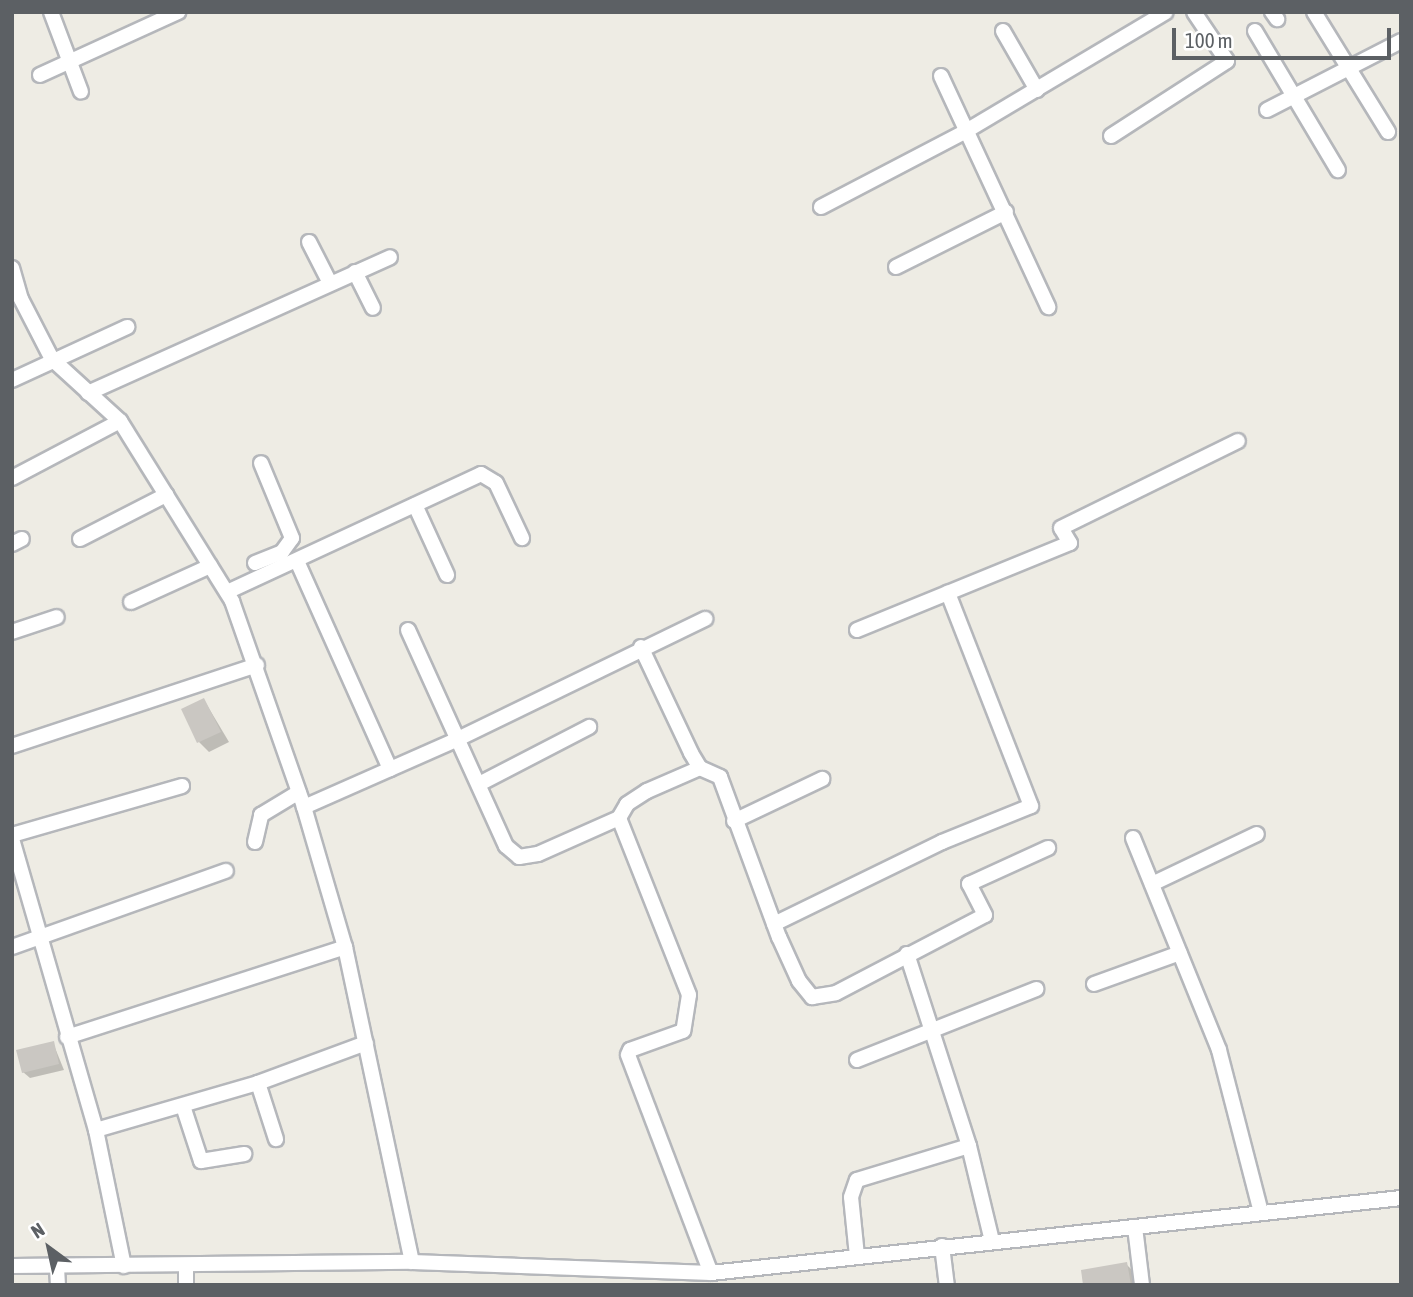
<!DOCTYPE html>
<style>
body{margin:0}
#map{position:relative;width:1413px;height:1297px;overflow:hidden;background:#eeece4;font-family:"Asap Condensed",sans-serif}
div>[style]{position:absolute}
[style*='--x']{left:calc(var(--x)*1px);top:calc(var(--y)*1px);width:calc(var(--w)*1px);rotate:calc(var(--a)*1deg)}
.shadow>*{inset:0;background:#0003}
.building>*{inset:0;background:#cac7c2}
.roads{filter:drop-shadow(2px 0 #b5b7bb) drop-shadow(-2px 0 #b5b7bb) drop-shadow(0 2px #b5b7bb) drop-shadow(0 -2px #b5b7bb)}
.minor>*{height:14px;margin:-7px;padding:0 7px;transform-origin:7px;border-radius:7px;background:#fff}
span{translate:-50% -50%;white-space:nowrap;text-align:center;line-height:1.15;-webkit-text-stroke:7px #fff;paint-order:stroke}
.frame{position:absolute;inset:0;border:14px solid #5c6064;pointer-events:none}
.north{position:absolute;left:14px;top:1213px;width:70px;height:70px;-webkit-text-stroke:5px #fff;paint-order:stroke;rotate:327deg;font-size:19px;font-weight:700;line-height:28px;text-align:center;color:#5c6064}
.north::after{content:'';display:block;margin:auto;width:24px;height:32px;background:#5c6064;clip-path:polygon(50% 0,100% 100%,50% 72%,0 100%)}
.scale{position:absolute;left:1172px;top:28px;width:219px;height:32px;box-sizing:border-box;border:4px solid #5c6064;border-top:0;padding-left:9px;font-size:21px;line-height:24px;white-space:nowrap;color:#5c6064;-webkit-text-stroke:5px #fff;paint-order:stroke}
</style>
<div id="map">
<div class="shadow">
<div style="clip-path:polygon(204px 700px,229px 742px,209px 752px,199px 742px)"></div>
<div style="clip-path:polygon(53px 1043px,64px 1070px,30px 1078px,23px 1072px)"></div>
<div style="clip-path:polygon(1126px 1264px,1136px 1274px,1138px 1285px,1086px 1285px)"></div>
</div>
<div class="building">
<div style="clip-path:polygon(204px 698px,221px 732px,197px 743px,181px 709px)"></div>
<div style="clip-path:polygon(54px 1041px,59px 1064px,22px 1073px,16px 1050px)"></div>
<div style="clip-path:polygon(1127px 1262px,1131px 1285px,1083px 1285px,1081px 1270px)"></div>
</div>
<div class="roads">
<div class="minor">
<div style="--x:51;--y:12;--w:85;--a:69.4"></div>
<div style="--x:1272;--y:12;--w:9;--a:54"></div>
<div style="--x:1314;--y:12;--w:141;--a:58.3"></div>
<div style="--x:1003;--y:31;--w:68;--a:60"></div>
<div style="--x:1255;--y:31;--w:162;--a:59.2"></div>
<div style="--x:40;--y:75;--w:152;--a:-24.5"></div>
<div style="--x:941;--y:76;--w:255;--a:65.1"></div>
<div style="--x:1267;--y:110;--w:151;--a:-27.2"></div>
<div style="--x:1111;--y:136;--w:138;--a:-32.9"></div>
<div style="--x:1227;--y:61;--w:59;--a:-124"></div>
<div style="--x:821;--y:207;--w:166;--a:-27.6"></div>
<div style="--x:968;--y:130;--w:230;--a:-30.8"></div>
<div style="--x:309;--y:242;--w:46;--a:62.9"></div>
<div style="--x:896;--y:267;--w:123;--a:-26.6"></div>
<div style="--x:12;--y:268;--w:32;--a:74"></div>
<div style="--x:21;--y:299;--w:68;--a:62.7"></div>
<div style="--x:52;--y:359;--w:92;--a:42.4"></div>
<div style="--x:120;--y:421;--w:212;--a:58.1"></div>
<div style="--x:232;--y:601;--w:218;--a:70.7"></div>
<div style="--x:304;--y:807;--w:146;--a:73.7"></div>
<div style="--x:345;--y:947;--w:322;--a:78"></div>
<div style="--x:355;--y:272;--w:40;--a:63.4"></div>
<div style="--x:12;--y:380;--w:127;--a:-24.7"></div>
<div style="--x:88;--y:393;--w:331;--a:-24.2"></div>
<div style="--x:12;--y:478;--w:122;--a:-27.8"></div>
<div style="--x:415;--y:505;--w:77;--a:65.4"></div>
<div style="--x:80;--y:539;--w:97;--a:-27.1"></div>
<div style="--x:12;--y:544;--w:11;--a:-27"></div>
<div style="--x:297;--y:561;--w:228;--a:65.9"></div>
<div style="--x:255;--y:563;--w:29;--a:-22"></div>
<div style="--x:282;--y:552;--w:17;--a:-54"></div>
<div style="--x:292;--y:538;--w:81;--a:-112.5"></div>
<div style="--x:227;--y:592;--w:280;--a:-24.9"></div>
<div style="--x:481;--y:474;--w:17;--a:31"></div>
<div style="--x:496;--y:483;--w:61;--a:64.7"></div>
<div style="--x:131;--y:602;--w:87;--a:-24.5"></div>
<div style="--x:408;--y:630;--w:237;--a:65.6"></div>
<div style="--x:506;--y:846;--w:17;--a:40"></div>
<div style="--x:519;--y:857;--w:19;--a:-9"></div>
<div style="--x:538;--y:854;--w:89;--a:-24"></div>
<div style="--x:619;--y:818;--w:16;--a:-60"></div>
<div style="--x:627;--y:804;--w:24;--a:-33"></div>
<div style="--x:647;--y:791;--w:58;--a:-23.5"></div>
<div style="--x:857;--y:630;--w:230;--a:-22.2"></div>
<div style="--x:1070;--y:543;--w:17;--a:-121"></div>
<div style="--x:1061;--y:528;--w:197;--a:-26.2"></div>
<div style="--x:12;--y:632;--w:47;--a:-18.4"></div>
<div style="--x:641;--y:647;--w:117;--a:64.7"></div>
<div style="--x:691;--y:753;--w:17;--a:59"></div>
<div style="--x:700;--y:768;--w:22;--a:24"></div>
<div style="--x:720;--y:777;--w:171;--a:69.8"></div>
<div style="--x:779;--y:937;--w:48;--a:65.6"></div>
<div style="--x:799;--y:981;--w:21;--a:51"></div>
<div style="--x:812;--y:997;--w:24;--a:-9"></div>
<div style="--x:836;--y:993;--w:168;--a:-27.6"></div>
<div style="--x:985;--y:915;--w:35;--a:-117"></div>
<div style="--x:969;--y:884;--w:87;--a:-24.5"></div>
<div style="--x:12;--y:746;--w:258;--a:-18.3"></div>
<div style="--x:481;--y:783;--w:122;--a:-27.4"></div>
<div style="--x:304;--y:807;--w:168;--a:-23.8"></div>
<div style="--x:458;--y:739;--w:275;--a:-25.9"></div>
<div style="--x:619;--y:818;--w:190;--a:68.4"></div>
<div style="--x:689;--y:995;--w:36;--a:99"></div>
<div style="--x:683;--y:1031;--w:56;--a:160.3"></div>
<div style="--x:630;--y:1050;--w:5;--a:112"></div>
<div style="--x:628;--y:1055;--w:233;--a:69.2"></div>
<div style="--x:734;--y:821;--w:98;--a:-25.5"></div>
<div style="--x:12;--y:835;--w:177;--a:-16.1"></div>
<div style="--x:1133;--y:838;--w:229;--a:67.9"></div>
<div style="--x:1219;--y:1050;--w:167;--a:75.5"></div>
<div style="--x:12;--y:839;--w:303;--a:73.9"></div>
<div style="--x:96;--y:1130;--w:139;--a:78.4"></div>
<div style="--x:255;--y:842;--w:28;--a:-77"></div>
<div style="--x:261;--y:815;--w:44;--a:-31.2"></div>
<div style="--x:1152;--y:884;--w:116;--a:-25.5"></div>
<div style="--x:774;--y:924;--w:187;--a:-26"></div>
<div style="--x:942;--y:842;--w:96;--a:-22"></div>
<div style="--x:1031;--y:806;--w:229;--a:-111.3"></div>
<div style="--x:12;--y:947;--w:227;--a:-19.6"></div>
<div style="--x:907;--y:954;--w:202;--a:72.1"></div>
<div style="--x:969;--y:1146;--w:98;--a:76.4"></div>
<div style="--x:1094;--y:984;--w:91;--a:-19.8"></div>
<div style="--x:67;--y:1037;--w:292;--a:-17.9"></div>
<div style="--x:857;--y:1060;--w:193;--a:-21.6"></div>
<div style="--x:258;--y:1083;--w:59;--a:72.2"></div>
<div style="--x:183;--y:1106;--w:58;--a:71.9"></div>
<div style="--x:201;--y:1161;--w:44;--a:-9.2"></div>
<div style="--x:96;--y:1130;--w:169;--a:-16.2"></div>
<div style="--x:258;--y:1083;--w:115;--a:-20.3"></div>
<div style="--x:1135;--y:1227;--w:58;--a:83.1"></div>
<div style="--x:942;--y:1246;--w:39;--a:83"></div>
<div style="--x:857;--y:1256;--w:59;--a:-95.8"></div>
<div style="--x:851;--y:1197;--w:18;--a:-71"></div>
<div style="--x:857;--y:1180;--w:117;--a:-16.9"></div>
<div style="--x:186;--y:1265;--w:20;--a:90"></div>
<div style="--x:12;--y:1266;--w:400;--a:-0.6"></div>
<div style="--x:412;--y:1262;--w:299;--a:2.1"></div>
<div style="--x:711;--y:1273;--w:694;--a:-6.2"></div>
<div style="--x:57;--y:1267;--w:18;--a:87"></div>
</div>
</div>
<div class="frame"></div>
<div class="north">N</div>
<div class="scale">100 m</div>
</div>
